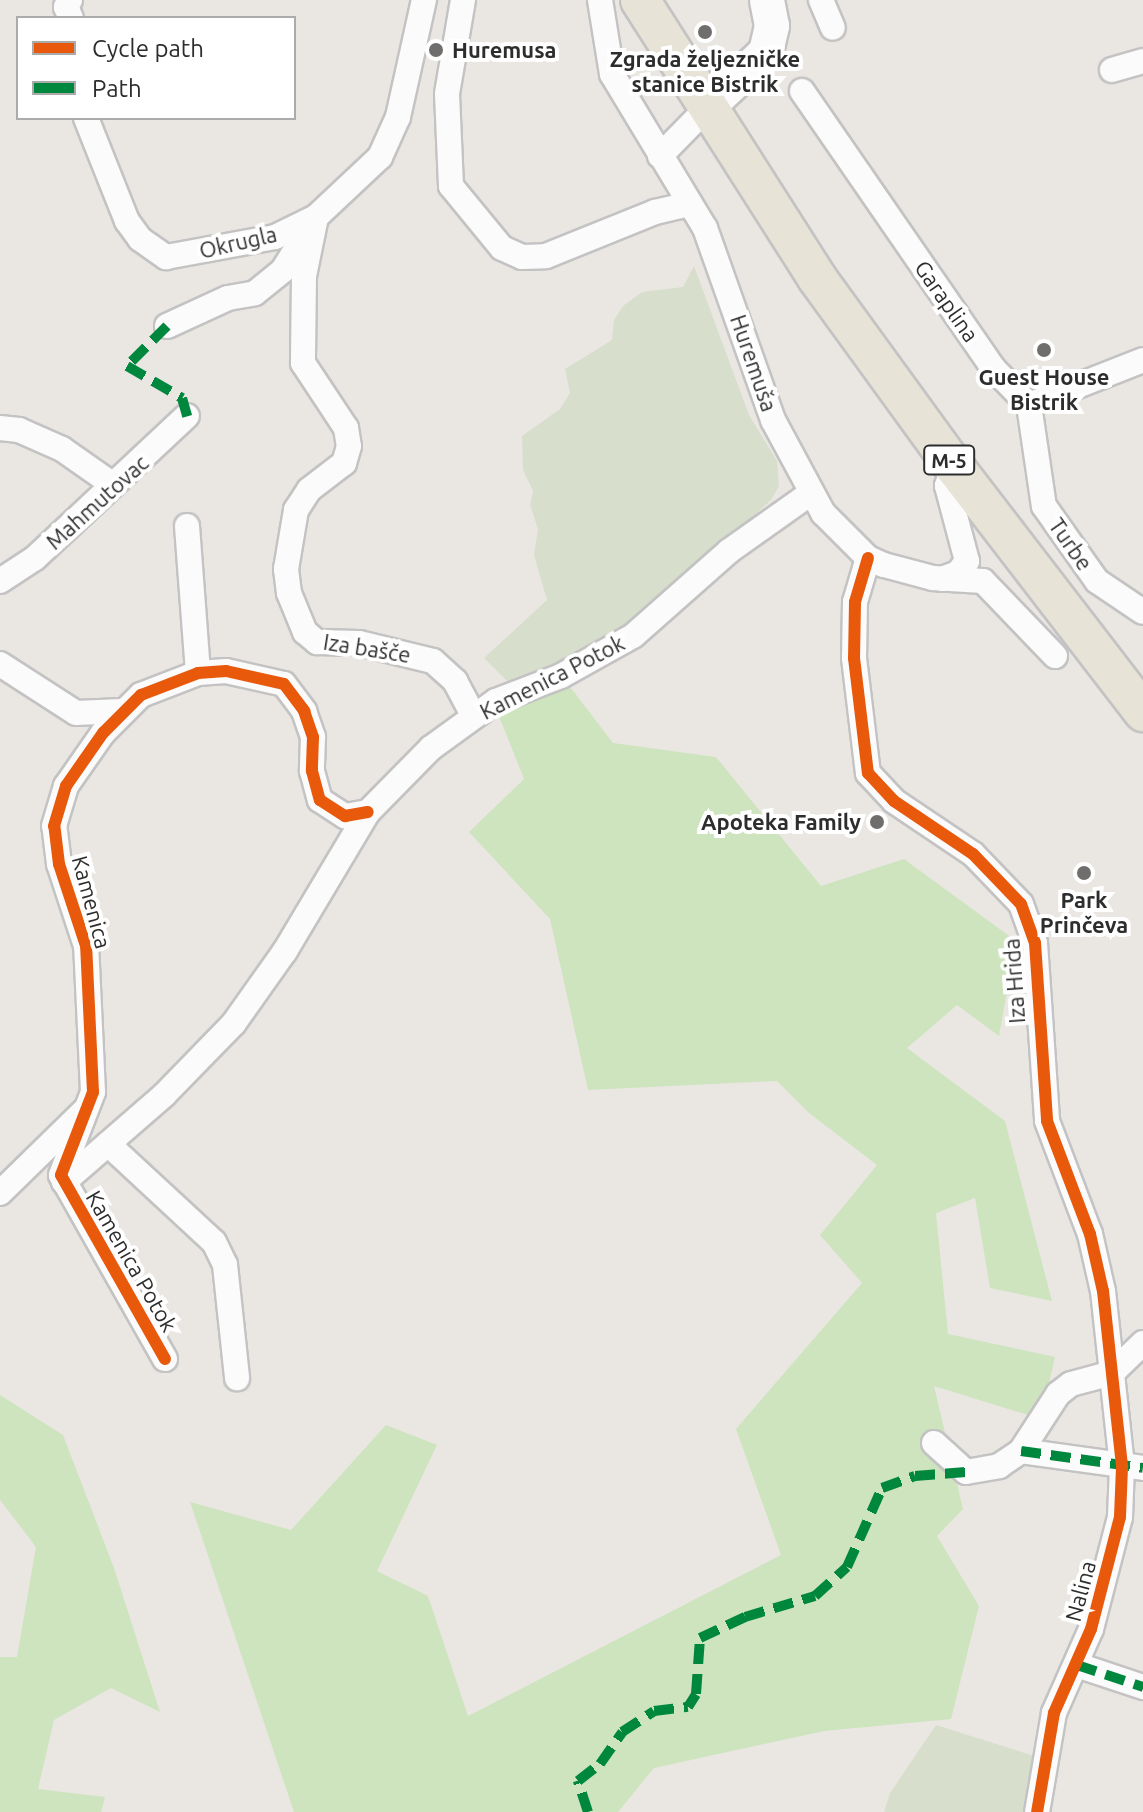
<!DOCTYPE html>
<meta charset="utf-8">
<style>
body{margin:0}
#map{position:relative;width:1143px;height:1812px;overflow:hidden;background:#eae7e3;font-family:Ubuntu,sans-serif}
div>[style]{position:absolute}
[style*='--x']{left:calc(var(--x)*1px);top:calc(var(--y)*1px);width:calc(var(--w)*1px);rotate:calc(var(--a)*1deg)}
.green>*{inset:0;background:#cde4be}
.cemetery>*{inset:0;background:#d7decb}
.roads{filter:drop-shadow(2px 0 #c4c3c3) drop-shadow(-2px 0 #c4c3c3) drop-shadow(0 2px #c4c3c3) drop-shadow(0 -2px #c4c3c3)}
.street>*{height:24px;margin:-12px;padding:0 12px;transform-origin:12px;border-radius:12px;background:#fcfbfb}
.secondary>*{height:34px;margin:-17px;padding:0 17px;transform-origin:17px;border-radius:17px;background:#fcfbfb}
.primary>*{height:38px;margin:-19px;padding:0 19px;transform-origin:19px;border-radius:19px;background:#e7e3d6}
.quiet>*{height:10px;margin-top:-5px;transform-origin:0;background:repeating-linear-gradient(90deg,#00873e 0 20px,transparent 0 30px)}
.cycleway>*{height:12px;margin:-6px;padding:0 6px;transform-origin:6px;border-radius:6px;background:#e8590c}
.dots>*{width:22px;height:22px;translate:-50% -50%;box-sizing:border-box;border:4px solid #fff;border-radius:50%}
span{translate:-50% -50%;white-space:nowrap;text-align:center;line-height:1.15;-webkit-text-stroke:8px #fff;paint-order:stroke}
.shield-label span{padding:2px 6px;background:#fff;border:2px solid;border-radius:6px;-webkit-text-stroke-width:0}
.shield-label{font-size:20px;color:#2d2d2d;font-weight:700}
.poi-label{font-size:22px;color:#2d2d2d;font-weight:700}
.left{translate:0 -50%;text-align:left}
.right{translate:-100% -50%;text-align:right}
.street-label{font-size:22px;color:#2d2d2d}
.legend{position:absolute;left:16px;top:16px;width:280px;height:104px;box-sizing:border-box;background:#fff;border:2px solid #ababab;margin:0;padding:10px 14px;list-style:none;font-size:24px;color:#2d2d2d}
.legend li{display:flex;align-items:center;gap:16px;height:40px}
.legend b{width:40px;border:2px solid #ababab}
</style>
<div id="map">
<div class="green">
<div style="clip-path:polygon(571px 688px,613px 743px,716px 757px,821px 886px,904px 859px,1016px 941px,999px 1036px,957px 1005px,907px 1048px,1005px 1121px,1052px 1301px,990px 1288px,975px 1198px,936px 1213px,948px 1334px,1055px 1357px,1041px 1419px,934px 1386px,963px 1509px,937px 1536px,979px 1606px,951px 1719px,824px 1731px,654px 1768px,618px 1812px,294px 1812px,190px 1502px,291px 1530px,386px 1425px,437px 1445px,377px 1571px,428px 1596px,468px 1716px,781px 1555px,736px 1429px,862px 1283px,820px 1235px,877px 1165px,809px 1113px,777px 1081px,588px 1090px,550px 919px,469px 832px,524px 779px,497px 711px)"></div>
<div style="clip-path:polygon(0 1395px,63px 1435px,114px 1568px,160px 1712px,111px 1688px,54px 1720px,38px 1789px,105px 1797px,101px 1812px,0 1812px,0 1657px,17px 1657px,36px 1547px,0 1500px)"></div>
</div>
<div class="cemetery">
<div style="clip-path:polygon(694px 266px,749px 415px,777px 461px,779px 486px,771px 500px,649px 613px,623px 632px,513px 687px,484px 658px,547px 600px,534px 555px,538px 529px,530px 505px,533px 491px,523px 470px,522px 436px,560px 409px,570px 393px,565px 369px,612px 340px,614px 320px,623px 306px,642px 292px,683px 287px)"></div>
<div style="clip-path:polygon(936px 1725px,1044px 1759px,1037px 1812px,884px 1812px,890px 1793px)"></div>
</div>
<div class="roads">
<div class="street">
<div style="--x:70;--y:0;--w:8;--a:120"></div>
<div style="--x:66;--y:7;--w:12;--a:66"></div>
<div style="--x:463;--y:0;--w:95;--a:99.7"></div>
<div style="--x:447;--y:94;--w:92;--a:87.5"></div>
<div style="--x:451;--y:186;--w:80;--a:50.6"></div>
<div style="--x:502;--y:248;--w:22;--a:24"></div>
<div style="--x:522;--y:257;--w:24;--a:-2"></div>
<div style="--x:546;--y:256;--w:118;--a:-22"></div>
<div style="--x:655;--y:212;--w:36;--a:-13"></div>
<div style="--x:600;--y:0;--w:75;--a:80.8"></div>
<div style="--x:612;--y:74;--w:180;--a:58.9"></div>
<div style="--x:705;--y:228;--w:204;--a:70.5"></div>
<div style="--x:773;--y:420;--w:106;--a:61.7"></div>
<div style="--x:823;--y:513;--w:64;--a:45"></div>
<div style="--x:868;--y:558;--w:17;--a:24"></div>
<div style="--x:884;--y:565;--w:51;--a:14.9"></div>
<div style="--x:933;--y:578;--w:50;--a:3.4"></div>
<div style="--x:983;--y:581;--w:104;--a:46.2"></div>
<div style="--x:821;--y:0;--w:30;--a:67"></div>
<div style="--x:1112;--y:70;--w:32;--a:-16"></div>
<div style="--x:802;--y:91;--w:338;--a:55.4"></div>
<div style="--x:994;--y:369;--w:50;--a:45.8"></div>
<div style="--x:1029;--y:405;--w:123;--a:-21.5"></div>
<div style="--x:86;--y:118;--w:111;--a:68.3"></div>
<div style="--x:127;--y:221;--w:22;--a:54"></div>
<div style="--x:140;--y:239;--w:32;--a:35"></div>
<div style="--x:166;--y:257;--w:111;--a:-10.4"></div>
<div style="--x:275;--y:237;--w:46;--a:-26"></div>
<div style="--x:316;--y:217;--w:88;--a:-43.2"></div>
<div style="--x:380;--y:157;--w:44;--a:-65.8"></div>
<div style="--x:398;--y:117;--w:120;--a:-77.5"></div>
<div style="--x:660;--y:156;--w:66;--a:-45.6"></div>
<div style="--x:316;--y:217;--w:60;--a:101.5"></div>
<div style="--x:304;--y:276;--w:87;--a:90.7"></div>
<div style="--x:303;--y:363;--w:78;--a:56.5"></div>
<div style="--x:346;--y:428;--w:18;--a:81"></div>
<div style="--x:349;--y:446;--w:18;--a:106"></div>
<div style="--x:344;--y:463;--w:44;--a:142.4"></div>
<div style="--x:309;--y:490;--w:24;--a:123"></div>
<div style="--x:296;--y:510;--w:60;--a:99.6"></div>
<div style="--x:286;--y:569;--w:24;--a:83"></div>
<div style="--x:289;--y:593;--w:42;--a:67.7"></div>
<div style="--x:305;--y:632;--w:16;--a:40"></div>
<div style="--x:317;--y:642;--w:42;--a:1.4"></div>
<div style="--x:359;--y:643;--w:76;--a:13.7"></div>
<div style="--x:433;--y:661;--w:30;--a:42"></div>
<div style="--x:455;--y:681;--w:40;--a:62"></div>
<div style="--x:167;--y:326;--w:67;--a:-24.7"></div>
<div style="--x:228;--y:298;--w:27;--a:-10"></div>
<div style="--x:255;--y:293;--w:36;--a:-39"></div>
<div style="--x:283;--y:270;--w:44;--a:-58.1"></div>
<div style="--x:1029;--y:405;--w:102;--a:81.6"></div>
<div style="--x:1044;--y:506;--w:92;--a:54.8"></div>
<div style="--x:1097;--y:581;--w:55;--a:34"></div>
<div style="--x:0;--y:428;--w:19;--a:6"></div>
<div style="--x:19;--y:430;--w:47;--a:23.8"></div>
<div style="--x:62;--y:449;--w:61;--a:35"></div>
<div style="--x:187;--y:526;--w:147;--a:85.7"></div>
<div style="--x:868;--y:558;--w:46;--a:106.5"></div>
<div style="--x:855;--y:602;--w:56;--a:91"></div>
<div style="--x:854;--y:658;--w:116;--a:83.1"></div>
<div style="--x:868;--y:773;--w:38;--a:47"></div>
<div style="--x:894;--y:801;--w:95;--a:33.9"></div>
<div style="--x:973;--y:854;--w:69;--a:46.2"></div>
<div style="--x:1021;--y:904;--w:41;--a:70.3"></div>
<div style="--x:1035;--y:943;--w:178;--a:86.1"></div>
<div style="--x:1047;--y:1121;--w:121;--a:69.2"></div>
<div style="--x:1090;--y:1234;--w:58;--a:77.2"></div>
<div style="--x:1103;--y:1291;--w:177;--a:83.8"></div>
<div style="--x:1122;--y:1467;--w:50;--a:92.3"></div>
<div style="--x:1120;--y:1517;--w:116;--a:104.5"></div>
<div style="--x:1091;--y:1629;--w:92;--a:113.8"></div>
<div style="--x:1054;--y:1713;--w:100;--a:99.7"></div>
<div style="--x:942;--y:579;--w:17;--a:-21"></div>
<div style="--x:958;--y:573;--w:15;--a:-53"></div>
<div style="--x:967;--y:561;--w:78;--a:-104.9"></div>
<div style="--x:947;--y:486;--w:22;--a:-74"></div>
<div style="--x:0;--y:581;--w:42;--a:-33.3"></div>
<div style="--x:35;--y:558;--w:208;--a:-43.1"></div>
<div style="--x:0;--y:664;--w:90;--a:32.8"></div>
<div style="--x:76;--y:713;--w:46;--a:-2.5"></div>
<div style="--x:108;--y:1144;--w:144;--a:42.8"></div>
<div style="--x:214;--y:1242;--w:25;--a:64"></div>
<div style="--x:225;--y:1265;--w:114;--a:83.9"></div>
<div style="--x:64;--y:1182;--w:133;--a:-41"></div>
<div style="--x:164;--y:1095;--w:100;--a:-45.8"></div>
<div style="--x:234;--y:1023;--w:88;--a:-54.7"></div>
<div style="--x:285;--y:951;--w:162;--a:-59.2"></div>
<div style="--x:368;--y:812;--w:90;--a:-45.5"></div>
<div style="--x:431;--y:748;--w:80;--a:-35.9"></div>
<div style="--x:496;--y:701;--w:70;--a:-21"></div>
<div style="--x:561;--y:676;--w:82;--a:-29.1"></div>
<div style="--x:633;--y:636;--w:128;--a:-41.5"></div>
<div style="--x:729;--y:551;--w:100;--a:-35.3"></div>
<div style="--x:0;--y:1193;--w:119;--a:-44.3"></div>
<div style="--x:165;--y:1359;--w:211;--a:-119.5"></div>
<div style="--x:61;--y:1175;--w:89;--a:-68.9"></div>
<div style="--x:93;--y:1092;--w:146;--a:-92.7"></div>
<div style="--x:86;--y:946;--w:86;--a:-108.2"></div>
<div style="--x:59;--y:864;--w:38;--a:-97"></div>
<div style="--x:54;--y:826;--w:42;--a:-73.3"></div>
<div style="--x:66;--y:786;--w:65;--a:-55.1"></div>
<div style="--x:103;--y:733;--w:54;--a:-45"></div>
<div style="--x:141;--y:695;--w:61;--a:-21.1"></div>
<div style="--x:198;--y:673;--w:28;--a:-4"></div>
<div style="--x:226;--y:671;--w:59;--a:12.6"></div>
<div style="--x:284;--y:684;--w:34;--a:53"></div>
<div style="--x:304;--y:711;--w:28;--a:71"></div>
<div style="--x:313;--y:737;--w:34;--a:92"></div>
<div style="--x:312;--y:771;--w:30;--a:75"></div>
<div style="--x:320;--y:800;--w:30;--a:33"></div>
<div style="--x:345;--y:816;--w:23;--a:-10"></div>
<div style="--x:934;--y:1443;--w:43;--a:42.2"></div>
<div style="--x:966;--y:1472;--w:34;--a:-10"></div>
<div style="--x:999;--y:1466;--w:27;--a:-34"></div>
<div style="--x:1021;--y:1451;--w:68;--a:-57"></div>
<div style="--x:1058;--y:1394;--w:16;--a:-38"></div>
<div style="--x:1071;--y:1384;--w:42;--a:-15"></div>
<div style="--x:1112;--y:1373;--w:43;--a:-44.1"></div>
<div style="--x:1021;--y:1451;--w:123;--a:7.9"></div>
<div style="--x:1077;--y:1665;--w:70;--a:18.4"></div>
</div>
<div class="secondary">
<div style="--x:706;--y:109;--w:83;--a:-43.5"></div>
<div style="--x:766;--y:52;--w:27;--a:-77"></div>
<div style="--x:772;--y:26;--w:26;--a:-101"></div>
</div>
<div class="primary">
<div style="--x:640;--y:0;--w:330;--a:57.5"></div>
<div style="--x:817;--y:278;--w:231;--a:54"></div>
<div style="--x:953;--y:465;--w:312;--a:52.4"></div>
</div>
</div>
<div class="quiet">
<div style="--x:167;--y:326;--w:57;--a:135"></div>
<div style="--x:127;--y:366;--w:64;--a:30.2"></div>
<div style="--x:182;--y:398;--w:19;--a:74"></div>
<div style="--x:1021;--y:1451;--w:123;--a:7.9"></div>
<div style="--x:1077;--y:1665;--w:70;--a:18.4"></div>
<div style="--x:588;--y:1812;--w:33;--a:-108"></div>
<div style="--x:578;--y:1781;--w:28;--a:-38"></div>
<div style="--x:600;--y:1764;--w:39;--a:-55"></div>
<div style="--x:622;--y:1732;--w:38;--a:-33"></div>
<div style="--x:654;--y:1711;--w:34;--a:-7"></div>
<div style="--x:688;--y:1707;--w:15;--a:-58"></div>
<div style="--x:696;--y:1694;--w:56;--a:-85.9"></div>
<div style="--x:700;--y:1638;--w:50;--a:-25"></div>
<div style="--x:745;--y:1617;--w:73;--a:-16.7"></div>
<div style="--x:815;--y:1596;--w:43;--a:-42.2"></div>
<div style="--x:847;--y:1567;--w:86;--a:-66.1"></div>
<div style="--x:882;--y:1488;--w:35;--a:-20"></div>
<div style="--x:915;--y:1476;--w:51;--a:-4.5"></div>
</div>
<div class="cycleway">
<div style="--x:868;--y:558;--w:46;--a:106.5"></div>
<div style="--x:855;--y:602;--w:56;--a:91"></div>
<div style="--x:854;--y:658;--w:116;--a:83.1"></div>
<div style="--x:868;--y:773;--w:38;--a:47"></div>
<div style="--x:894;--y:801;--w:95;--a:33.9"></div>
<div style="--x:973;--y:854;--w:69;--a:46.2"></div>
<div style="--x:1021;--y:904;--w:41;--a:70.3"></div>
<div style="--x:1035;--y:943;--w:178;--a:86.1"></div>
<div style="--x:1047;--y:1121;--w:121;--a:69.2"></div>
<div style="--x:1090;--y:1234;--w:58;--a:77.2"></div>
<div style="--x:1103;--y:1291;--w:177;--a:83.8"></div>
<div style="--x:1122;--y:1467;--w:50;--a:92.3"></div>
<div style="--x:1120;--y:1517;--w:116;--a:104.5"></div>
<div style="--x:1091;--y:1629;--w:92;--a:113.8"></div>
<div style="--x:1054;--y:1713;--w:100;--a:99.7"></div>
<div style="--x:165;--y:1359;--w:211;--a:-119.5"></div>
<div style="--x:61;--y:1175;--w:89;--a:-68.9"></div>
<div style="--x:93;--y:1092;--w:146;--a:-92.7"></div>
<div style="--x:86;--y:946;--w:86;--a:-108.2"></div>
<div style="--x:59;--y:864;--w:38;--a:-97"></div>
<div style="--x:54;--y:826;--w:42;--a:-73.3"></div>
<div style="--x:66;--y:786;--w:65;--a:-55.1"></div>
<div style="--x:103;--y:733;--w:54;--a:-45"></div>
<div style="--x:141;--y:695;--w:61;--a:-21.1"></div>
<div style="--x:198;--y:673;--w:28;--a:-4"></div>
<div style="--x:226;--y:671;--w:59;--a:12.6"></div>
<div style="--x:284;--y:684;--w:34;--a:53"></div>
<div style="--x:304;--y:711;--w:28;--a:71"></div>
<div style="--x:313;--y:737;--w:34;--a:92"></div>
<div style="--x:312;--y:771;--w:30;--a:75"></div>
<div style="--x:320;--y:800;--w:30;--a:33"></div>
<div style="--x:345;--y:816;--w:23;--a:-10"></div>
</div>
<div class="dots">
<div style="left:705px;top:32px;background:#6f6e6d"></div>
<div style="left:436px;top:50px;background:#6f6e6d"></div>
<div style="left:1044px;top:350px;background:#6f6e6d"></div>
<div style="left:877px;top:822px;background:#6f6e6d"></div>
<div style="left:1084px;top:873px;background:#6f6e6d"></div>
</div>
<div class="shield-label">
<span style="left:949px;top:460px">M-5</span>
</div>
<div class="poi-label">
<span class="left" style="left:452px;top:50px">Huremusa</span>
<span style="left:705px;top:71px">Zgrada željezničke<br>stanice Bistrik</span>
<span style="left:1044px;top:389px">Guest House<br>Bistrik</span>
<span class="right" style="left:861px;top:822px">Apoteka Family</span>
<span style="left:1084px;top:912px">Park<br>Prinčeva</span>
</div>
<div class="street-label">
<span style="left:238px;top:242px;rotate:-13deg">Okrugla</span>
<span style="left:947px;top:301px;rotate:55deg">Garaplina</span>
<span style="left:754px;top:363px;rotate:71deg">Huremuša</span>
<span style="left:97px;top:502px;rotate:-42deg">Mahmutovac</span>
<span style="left:1071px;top:544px;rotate:55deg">Turbe</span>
<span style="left:367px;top:648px;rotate:9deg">Iza bašče</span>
<span style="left:552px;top:677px;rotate:-27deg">Kamenica Potok</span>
<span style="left:92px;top:902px;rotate:75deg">Kamenica</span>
<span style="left:1014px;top:981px;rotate:-94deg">Iza Hrida</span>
<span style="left:132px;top:1261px;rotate:60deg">Kamenica Potok</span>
<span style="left:1080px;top:1591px;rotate:-75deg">Nalina</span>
</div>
<ul class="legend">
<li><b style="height:10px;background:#e8590c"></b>Cycle path</li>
<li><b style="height:10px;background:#00873e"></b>Path</li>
</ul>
</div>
